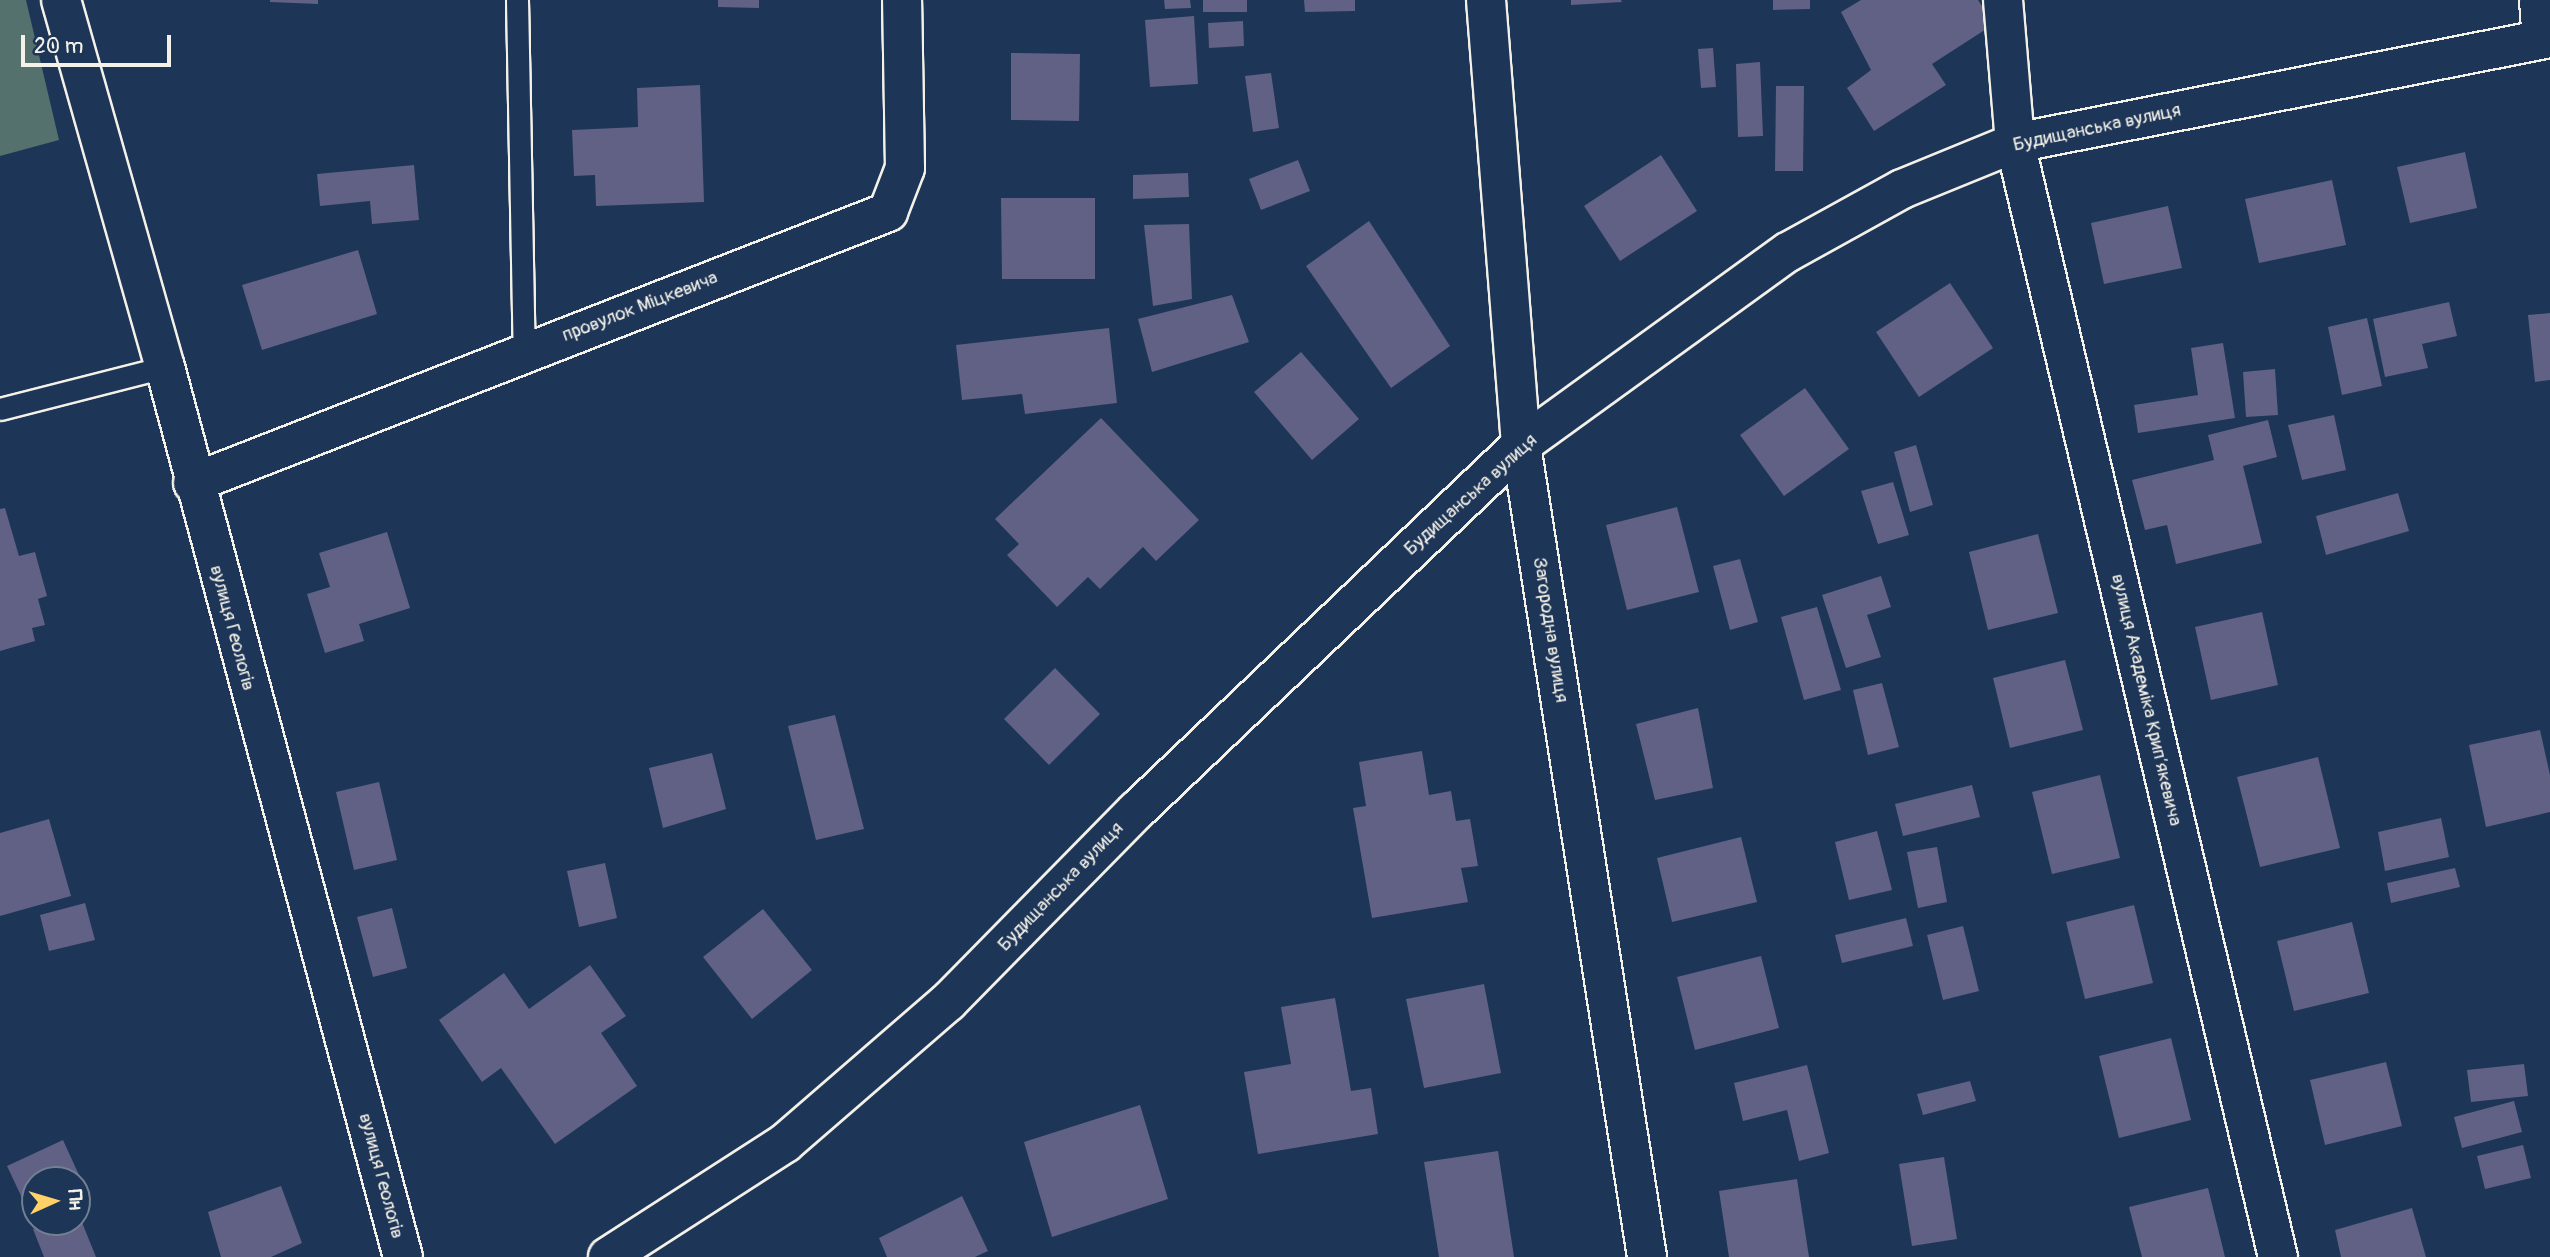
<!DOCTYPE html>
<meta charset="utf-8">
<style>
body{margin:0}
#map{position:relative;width:2550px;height:1257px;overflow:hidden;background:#1d3557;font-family:Pangolin,sans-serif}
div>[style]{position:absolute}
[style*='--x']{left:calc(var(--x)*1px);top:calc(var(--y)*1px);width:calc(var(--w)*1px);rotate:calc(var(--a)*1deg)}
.green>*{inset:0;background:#54716e}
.building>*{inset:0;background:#606184}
.roads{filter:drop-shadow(2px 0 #f4f1e8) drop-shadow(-2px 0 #f4f1e8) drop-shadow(0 2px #f4f1e8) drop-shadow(0 -2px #f4f1e8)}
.service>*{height:21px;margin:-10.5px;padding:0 10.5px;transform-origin:10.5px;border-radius:10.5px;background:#1d3557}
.minor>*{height:38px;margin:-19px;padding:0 19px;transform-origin:19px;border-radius:19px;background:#1d3557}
.tertiary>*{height:38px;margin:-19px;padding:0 19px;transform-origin:19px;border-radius:19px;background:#1d3557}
span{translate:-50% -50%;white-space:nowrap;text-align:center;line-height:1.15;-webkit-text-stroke:7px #1d3557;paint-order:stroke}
.street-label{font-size:19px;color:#f4f1e8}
.north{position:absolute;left:21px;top:1166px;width:70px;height:70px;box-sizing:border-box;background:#1d3557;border:2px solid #738091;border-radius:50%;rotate:86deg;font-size:19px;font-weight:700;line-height:28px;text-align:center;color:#f4f1e8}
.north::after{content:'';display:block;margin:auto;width:24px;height:32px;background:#ffd166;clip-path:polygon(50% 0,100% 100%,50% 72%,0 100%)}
.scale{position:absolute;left:21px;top:35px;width:150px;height:32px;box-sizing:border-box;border:4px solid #f4f1e8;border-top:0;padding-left:9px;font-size:21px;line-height:24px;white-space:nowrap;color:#f4f1e8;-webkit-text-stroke:5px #1d3557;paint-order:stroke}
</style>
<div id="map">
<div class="green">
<div style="clip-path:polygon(0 0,26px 0,59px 140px,0 156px)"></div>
</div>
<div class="building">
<div style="clip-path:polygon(270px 0,318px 0,318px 4px,270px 2px)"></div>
<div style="clip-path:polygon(718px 0,759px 0,759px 8px,718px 7px)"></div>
<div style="clip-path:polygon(1164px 0,1190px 0,1191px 8px,1165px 9px)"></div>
<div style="clip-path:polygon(1203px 0,1247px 0,1247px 12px,1203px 12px)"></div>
<div style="clip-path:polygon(1304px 0,1355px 0,1355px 11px,1305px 12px)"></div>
<div style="clip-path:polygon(1571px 0,1621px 0,1622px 2px,1571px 5px)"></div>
<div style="clip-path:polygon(1773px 0,1810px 0,1810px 9px,1773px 10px)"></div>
<div style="clip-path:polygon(1861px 0,1978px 0,1994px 24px,1932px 64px,1946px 85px,1874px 131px,1847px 88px,1871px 70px,1841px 12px)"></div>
<div style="clip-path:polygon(1194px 16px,1198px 84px,1150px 87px,1145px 20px)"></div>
<div style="clip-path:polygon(1243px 21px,1244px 46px,1209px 48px,1208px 23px)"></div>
<div style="clip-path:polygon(1713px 48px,1716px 87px,1701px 88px,1698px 49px)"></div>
<div style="clip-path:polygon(1011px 53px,1080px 54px,1079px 121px,1011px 120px)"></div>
<div style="clip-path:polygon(1760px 62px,1763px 136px,1738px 137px,1736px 64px)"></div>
<div style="clip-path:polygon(1271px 73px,1279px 128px,1253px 132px,1245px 76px)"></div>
<div style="clip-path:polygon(700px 85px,704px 202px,596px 206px,595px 175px,574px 176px,572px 130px,638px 127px,637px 88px)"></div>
<div style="clip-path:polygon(1776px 86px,1804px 86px,1803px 171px,1775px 171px)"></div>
<div style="clip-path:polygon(2465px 152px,2477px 208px,2410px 223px,2397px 167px)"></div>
<div style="clip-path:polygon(1661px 155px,1697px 211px,1620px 261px,1584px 206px)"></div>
<div style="clip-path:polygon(1298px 160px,1310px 191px,1261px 210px,1249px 179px)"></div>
<div style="clip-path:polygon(414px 165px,419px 220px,372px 224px,370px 201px,320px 206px,317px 174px)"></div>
<div style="clip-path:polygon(1188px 173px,1189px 197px,1133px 199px,1133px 175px)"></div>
<div style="clip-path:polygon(2332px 180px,2346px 245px,2259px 263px,2245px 199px)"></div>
<div style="clip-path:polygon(1001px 198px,1095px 198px,1095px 279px,1002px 279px)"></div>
<div style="clip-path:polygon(2168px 206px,2182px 268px,2104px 284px,2091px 223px)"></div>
<div style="clip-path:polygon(1369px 221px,1450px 346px,1391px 388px,1306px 266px)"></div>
<div style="clip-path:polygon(1189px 224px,1192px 299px,1153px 306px,1144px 225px)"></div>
<div style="clip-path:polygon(358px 250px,377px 314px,262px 350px,242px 285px)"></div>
<div style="clip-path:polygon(1950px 283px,1993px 348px,1919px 397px,1876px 332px)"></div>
<div style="clip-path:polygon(1232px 295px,1249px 342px,1152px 372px,1138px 319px)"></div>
<div style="clip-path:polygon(2449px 302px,2457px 336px,2422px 344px,2428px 368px,2385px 377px,2373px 319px)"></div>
<div style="clip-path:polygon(2550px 313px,2550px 380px,2535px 382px,2528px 315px)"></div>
<div style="clip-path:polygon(2367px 318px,2382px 386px,2342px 395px,2328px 327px)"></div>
<div style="clip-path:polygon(1109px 328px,1117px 403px,1025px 414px,1022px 394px,962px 400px,956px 345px)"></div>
<div style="clip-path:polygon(2223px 343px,2235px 418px,2138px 433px,2134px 405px,2198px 395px,2191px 348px)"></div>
<div style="clip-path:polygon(1301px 352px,1359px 419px,1312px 460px,1254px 392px)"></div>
<div style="clip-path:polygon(2275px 369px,2278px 415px,2246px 417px,2243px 372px)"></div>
<div style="clip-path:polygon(1805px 388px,1849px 449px,1784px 496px,1740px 435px)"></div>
<div style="clip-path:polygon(2334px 415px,2346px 470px,2302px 480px,2288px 425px)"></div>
<div style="clip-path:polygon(1101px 418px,1199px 520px,1156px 561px,1143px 547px,1100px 589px,1088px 577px,1057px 607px,1007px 555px,1019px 544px,995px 519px)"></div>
<div style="clip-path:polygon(2268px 420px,2277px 457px,2243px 466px,2262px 543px,2176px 564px,2167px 525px,2145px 530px,2132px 480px,2214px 460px,2208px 435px)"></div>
<div style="clip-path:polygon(1916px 445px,1933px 505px,1910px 512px,1894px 452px)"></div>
<div style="clip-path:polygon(1893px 482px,1909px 535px,1878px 544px,1861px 491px)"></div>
<div style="clip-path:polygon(2398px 493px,2409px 531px,2326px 555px,2316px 516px)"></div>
<div style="clip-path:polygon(1677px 507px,1699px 592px,1627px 610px,1606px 525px)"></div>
<div style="clip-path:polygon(5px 508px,19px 556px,35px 552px,47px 596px,38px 599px,45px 625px,32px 628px,35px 641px,0 651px,0 509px)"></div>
<div style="clip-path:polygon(387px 532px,410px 608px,359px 624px,364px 641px,325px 653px,307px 594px,330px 587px,319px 553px)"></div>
<div style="clip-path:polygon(2038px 534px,2058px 613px,1988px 630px,1969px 552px)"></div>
<div style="clip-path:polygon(1740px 559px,1758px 622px,1730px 630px,1713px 566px)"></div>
<div style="clip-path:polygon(1881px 576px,1891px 607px,1867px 615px,1881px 657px,1846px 668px,1822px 595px)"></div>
<div style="clip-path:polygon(1817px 607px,1841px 690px,1804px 700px,1781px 617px)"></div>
<div style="clip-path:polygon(2262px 612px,2278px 685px,2211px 700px,2195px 627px)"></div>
<div style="clip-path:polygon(2065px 660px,2083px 730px,2010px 748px,1993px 678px)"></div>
<div style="clip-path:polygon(1055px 668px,1100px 714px,1049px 765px,1004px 719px)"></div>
<div style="clip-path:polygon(1882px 683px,1899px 747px,1868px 755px,1853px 690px)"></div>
<div style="clip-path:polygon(1698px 708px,1713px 788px,1655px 800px,1636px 724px)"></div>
<div style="clip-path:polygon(835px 715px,864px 829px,816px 840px,788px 726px)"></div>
<div style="clip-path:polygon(2540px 730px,2550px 775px,2550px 812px,2486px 827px,2469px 745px)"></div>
<div style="clip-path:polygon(1422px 751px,1429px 795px,1451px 791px,1456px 821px,1470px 819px,1478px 866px,1461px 868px,1468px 902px,1372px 918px,1353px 808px,1366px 806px,1359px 762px)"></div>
<div style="clip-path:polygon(712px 753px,726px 809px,663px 828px,649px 768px)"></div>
<div style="clip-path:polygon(2318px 757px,2340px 848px,2260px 867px,2237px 777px)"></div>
<div style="clip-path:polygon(2100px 775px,2120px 858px,2052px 874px,2032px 792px)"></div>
<div style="clip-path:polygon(379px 782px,397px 860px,354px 870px,336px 792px)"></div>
<div style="clip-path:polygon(1972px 785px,1980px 817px,1903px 836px,1895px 804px)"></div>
<div style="clip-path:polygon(2441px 818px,2449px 857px,2385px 871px,2378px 832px)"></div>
<div style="clip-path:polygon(49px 819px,71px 896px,0 916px,0 833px)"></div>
<div style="clip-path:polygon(1877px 831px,1892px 890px,1849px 900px,1835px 842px)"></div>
<div style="clip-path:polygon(1741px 837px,1757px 902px,1672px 922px,1657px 858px)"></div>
<div style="clip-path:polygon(1937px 847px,1947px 902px,1918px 908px,1907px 852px)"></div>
<div style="clip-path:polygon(605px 863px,617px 918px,579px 927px,567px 871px)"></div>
<div style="clip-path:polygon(2455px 868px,2460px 887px,2391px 903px,2387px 883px)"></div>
<div style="clip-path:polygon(85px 903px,95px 940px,49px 951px,40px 915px)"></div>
<div style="clip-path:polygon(2134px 905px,2153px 983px,2085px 999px,2066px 922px)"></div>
<div style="clip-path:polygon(392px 908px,407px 968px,373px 977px,357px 917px)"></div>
<div style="clip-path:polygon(763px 909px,812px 970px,752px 1019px,703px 957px)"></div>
<div style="clip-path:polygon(1906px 918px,1913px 946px,1842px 963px,1835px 935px)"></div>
<div style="clip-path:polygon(2352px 922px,2369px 993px,2294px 1011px,2277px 941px)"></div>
<div style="clip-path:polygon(1963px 926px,1979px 991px,1943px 1000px,1927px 935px)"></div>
<div style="clip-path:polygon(1761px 956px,1779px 1028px,1695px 1050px,1677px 977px)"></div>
<div style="clip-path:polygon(590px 965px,626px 1016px,601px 1033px,637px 1086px,555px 1144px,501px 1068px,482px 1082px,439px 1020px,504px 973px,529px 1009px)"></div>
<div style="clip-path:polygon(1484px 984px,1501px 1073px,1424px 1088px,1406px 999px)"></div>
<div style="clip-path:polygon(1335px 998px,1351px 1091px,1371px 1088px,1378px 1134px,1258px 1154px,1244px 1072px,1291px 1064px,1281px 1007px)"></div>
<div style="clip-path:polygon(2171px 1038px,2191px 1120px,2119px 1138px,2099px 1056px)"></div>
<div style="clip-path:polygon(2386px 1062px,2402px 1126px,2325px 1145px,2310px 1080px)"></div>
<div style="clip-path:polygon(2524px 1064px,2528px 1096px,2471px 1102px,2467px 1070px)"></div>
<div style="clip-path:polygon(1807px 1065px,1829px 1153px,1799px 1161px,1787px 1110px,1743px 1121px,1734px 1083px)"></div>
<div style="clip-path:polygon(1970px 1081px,1976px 1101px,1923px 1115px,1917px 1094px)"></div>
<div style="clip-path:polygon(2514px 1101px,2522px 1132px,2462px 1148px,2454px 1117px)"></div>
<div style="clip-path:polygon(1140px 1105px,1168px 1199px,1052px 1237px,1024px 1142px)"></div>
<div style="clip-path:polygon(63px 1140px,79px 1175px,69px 1180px,35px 1180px,35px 1195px,23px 1200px,7px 1166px)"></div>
<div style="clip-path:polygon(2523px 1145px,2531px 1178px,2485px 1189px,2477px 1156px)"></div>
<div style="clip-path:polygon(1498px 1151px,1514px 1257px,1439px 1257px,1424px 1162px)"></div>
<div style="clip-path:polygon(1944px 1157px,1957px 1239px,1912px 1246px,1899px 1164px)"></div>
<div style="clip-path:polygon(1797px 1179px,1809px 1257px,1729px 1257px,1719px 1191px)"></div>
<div style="clip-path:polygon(281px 1186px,302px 1243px,271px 1257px,221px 1257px,208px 1212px)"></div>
<div style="clip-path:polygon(2208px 1188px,2225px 1257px,2142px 1257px,2129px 1207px)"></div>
<div style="clip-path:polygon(962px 1196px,988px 1251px,975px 1257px,887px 1257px,879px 1238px)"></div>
<div style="clip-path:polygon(2412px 1208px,2426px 1257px,2341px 1257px,2335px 1230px)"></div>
<div style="clip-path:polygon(77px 1210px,96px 1257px,44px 1257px,33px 1229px,50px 1222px,77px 1222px)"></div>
</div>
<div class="roads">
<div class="service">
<div style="--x:517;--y:0;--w:352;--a:88.9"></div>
<div style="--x:0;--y:409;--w:170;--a:-14.3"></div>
</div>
<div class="minor">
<div style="--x:1486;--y:0;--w:446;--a:85.5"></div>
<div style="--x:1521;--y:445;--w:822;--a:81.18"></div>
<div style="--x:2003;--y:0;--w:144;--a:85.2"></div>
<div style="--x:2015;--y:143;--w:1145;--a:76.72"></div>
<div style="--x:2539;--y:0;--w:39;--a:86"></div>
<div style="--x:193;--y:483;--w:746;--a:-21.3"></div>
<div style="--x:888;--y:212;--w:47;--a:-68.9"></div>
<div style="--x:905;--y:168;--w:168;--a:-91"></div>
</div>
<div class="tertiary">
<div style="--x:61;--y:0;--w:381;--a:74.2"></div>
<div style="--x:165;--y:367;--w:921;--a:75.03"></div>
<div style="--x:608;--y:1257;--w:211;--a:-32.8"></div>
<div style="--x:785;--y:1143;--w:216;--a:-40.9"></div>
<div style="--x:948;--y:1002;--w:269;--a:-45.5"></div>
<div style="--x:1137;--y:810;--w:530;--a:-43.55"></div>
<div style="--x:1521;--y:445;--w:329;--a:-35.9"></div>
<div style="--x:1788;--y:252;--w:130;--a:-28.9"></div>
<div style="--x:1902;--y:189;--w:122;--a:-22.2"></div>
<div style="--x:2015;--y:143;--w:545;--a:-11.1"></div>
</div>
</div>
<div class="street-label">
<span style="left:2097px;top:128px;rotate:-12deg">Будищанська вулиця</span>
<span style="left:640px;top:307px;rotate:-21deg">провулок Міцкевича</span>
<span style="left:1471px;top:495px;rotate:-42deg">Будищанська вулиця</span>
<span style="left:232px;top:628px;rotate:75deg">вулиця Геологів</span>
<span style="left:1550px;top:630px;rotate:81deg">Загородна вулиця</span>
<span style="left:2146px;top:700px;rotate:77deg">вулиця Академіка Крипʼякевича</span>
<span style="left:1061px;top:887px;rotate:-46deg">Будищанська вулиця</span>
<span style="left:381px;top:1176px;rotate:75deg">вулиця Геологів</span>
</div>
<div class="north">Пн</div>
<div class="scale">20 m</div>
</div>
